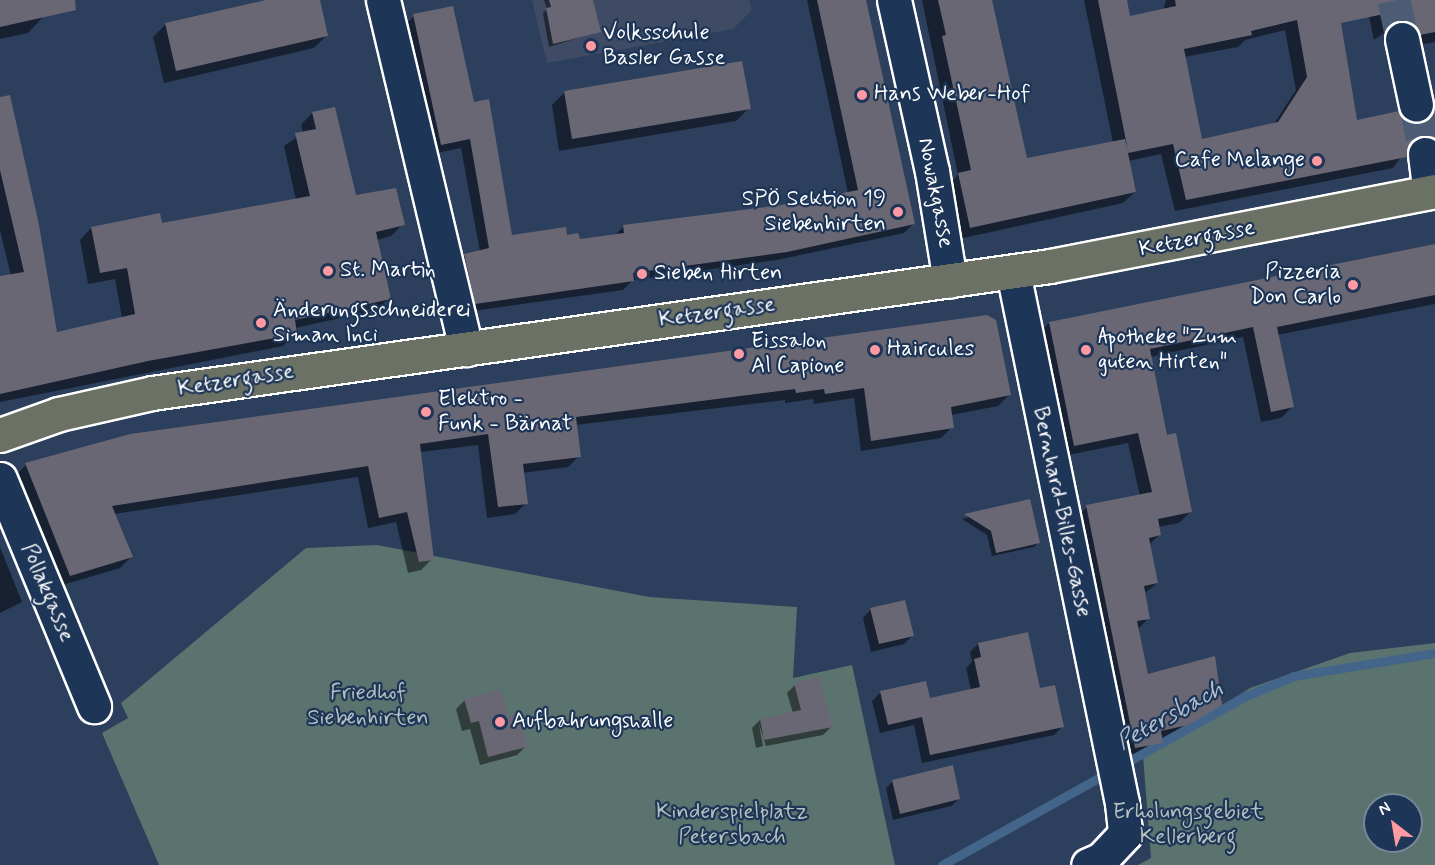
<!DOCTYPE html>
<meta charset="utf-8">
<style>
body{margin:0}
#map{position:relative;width:1435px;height:865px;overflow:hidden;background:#2c3f5d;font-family:Mynerve,sans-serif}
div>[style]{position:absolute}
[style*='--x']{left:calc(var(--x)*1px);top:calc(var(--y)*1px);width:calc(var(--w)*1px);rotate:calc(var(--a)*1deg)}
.built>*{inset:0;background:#3f4b64}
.green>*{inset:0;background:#5b736e}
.shadow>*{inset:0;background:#0007}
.stream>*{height:9px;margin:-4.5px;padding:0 4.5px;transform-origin:4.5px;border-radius:4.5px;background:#44658a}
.building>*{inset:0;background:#6a6774}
.minor-tunnel>*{height:33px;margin-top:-16.5px;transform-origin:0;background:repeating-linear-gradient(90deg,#4c5c75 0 33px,transparent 0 49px)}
.roads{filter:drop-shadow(2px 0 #fff) drop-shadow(-2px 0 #fff) drop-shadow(0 2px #fff) drop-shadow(0 -2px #fff)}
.minor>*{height:33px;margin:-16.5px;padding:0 16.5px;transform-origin:16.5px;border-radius:16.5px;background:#1d3557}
.major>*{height:33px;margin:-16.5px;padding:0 16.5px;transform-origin:16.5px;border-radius:16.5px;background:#6b7165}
.dots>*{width:16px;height:16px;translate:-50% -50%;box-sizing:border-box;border:3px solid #1d3557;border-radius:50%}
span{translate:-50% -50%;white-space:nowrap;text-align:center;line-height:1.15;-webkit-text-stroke:4.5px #1d3557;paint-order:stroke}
.poi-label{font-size:22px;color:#fff}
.left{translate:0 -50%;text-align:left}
.right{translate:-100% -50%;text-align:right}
.street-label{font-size:22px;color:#fff}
.park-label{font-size:22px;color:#b5c0be}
.water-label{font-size:24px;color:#b4c1d0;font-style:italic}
.north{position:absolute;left:1363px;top:793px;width:60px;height:60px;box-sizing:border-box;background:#1d3557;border:2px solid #77869a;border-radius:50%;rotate:329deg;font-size:16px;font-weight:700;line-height:24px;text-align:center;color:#fff}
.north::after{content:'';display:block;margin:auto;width:21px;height:27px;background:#ff9aa2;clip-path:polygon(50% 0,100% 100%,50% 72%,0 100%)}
</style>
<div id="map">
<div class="built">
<div style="clip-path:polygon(532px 0,749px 0,752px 10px,733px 29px,547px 63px)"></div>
</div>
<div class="green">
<div style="clip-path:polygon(377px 545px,649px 597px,797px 607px,793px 678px,852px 665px,895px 865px,159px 865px,102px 733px,128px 718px,121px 703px,306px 548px)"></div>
<div style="clip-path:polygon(evenodd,1435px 643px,1435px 865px,1138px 865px,1151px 858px,1143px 756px,1250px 688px,1350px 653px,1435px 643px,1375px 805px,1411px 805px,1411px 841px,1375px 841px,1375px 805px)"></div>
</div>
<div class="shadow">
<div style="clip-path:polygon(0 0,41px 0,44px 16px,28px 33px,0 39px)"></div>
<div style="clip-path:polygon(273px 0,318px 0,326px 36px,314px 48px,164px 83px,153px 37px,166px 24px)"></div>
<div style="clip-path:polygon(544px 0,592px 0,599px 31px,549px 47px,543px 13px,547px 9px)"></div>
<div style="clip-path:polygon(807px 0,864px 0,914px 223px,904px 233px,777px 260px,633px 280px,623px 290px,466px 312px,456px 264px,465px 255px,480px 252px,461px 148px,432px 154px,405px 25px,414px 16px,473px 104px,510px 237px,566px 236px,579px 241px,614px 236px,623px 227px,781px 207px,848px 193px)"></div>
<div style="clip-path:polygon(evenodd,922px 0,990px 0,1026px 160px,1113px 143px,1084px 0,1125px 0,1129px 17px,1163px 11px,1166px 0,1312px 0,1355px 122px,1420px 125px,1435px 103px,1435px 160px,1409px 146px,1393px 168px,1175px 211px,1161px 154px,1128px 161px,1135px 192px,1123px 203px,959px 239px,947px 186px,958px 175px,922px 0,1285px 30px,1296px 90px,1274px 124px,1201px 141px,1184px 57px,1238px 47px,1245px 40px,1285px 30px)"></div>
<div style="clip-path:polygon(1374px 0,1435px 0,1435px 42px,1407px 47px,1394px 33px,1384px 33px,1374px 40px,1367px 7px)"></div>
<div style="clip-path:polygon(565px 92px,749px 108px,736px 121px,559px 151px,552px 105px)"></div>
<div style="clip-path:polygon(312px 113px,355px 197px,403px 224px,391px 236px,377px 240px,389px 298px,377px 310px,295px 328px,295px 334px,283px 346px,0 402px,0 278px,11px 276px,0 230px,0 128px,56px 333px,122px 318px,115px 279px,88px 284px,80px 240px,91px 228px,161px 225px,296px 200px,284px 146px,303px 133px,301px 125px)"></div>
<div style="clip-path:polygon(1435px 245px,1435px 304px,1277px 335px,1292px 407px,1281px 418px,1261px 422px,1243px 337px,1150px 357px,1166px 436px,1190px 512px,1179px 523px,1158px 527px,1159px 535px,1149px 545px,1157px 583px,1144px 594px,1149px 618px,1137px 630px,1147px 676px,1221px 704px,1176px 736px,1161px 739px,1151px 753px,1124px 758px,1076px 517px,1087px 507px,1140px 496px,1128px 443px,1063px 456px,1039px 334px,1049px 323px)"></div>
<div style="clip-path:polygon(987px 317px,1009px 395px,998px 406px,951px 415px,952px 427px,941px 438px,861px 451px,854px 398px,814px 404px,813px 399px,785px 403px,785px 400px,575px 425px,579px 456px,568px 467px,522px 473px,526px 503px,515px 514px,487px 518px,478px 445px,420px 452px,432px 559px,421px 570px,408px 573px,396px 522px,368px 528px,358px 477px,114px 514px,131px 557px,120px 568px,59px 586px,15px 476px,26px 465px)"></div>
<div style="clip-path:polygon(1029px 501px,1038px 543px,1034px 547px,992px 556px,987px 535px,962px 519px)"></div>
<div style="clip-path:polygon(0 547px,22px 602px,0 613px)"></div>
<div style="clip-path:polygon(871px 609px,912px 636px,904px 644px,871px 652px,863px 618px)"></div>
<div style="clip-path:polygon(978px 644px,1038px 689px,1062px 727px,1054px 735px,922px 763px,914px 725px,880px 733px,872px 701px,880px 693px,929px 700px,971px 690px,966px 668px,972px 662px,970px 652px)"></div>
<div style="clip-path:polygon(795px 685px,831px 727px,823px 735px,766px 746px,759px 724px,763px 746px,756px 748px,752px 728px,760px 720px,793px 713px,787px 693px)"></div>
<div style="clip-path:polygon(465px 700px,507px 719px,525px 747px,517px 755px,480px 765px,470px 729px,462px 731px,456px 709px)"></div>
<div style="clip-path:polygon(893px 781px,959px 799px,951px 806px,893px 820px,886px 788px)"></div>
</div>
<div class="stream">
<div style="--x:942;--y:865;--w:348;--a:-29.1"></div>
<div style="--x:1246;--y:696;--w:52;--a:-22.6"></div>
<div style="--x:1294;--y:676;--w:143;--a:-9.3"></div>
</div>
<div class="building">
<div style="clip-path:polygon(0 0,75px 0,76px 10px,0 27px)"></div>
<div style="clip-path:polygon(266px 0,320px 0,328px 36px,176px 71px,165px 23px)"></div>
<div style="clip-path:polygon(549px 0,593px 0,601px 32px,553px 44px,546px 8px,551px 7px)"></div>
<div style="clip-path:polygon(817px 0,866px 0,915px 224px,787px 252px,633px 273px,634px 281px,475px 304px,464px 254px,489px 248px,470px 139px,441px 145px,413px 14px,453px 6px,474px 102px,489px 99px,512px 235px,566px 227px,567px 235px,578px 233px,580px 239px,624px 233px,623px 225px,781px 205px,858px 190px)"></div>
<div style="clip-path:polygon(evenodd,938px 0,992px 0,1027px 158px,1125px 139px,1128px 151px,1098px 0,1127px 0,1130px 16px,1176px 6px,1175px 0,1435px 0,1435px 32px,1420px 35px,1407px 21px,1398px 21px,1387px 29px,1384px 14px,1341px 23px,1357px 120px,1399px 111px,1410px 123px,1420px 123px,1429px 118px,1435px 102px,1435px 139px,1423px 135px,1414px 139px,1407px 157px,1186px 200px,1173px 144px,1128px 153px,1136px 192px,970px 228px,958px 173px,971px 170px,942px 36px,946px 35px,938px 0,1297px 20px,1307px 77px,1278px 122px,1202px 139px,1184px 49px,1252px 35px,1251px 31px,1297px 20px)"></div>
<div style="clip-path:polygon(742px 61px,751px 109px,572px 139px,564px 91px)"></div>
<div style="clip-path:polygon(10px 95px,39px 225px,57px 332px,135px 314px,127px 268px,100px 273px,91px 227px,160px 213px,162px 223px,310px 196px,295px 133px,316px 129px,312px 112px,335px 107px,356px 195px,396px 188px,405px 225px,376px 232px,391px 299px,295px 320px,297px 334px,148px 361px,0 394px,0 276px,24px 272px,0 170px,0 97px)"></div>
<div style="clip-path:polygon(1435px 244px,1435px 295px,1277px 327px,1294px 407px,1271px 412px,1253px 327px,1150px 349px,1167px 435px,1176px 433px,1192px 512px,1158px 519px,1161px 535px,1149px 538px,1158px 583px,1144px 586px,1150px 619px,1137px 621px,1148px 674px,1215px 656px,1222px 705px,1188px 725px,1161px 731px,1163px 743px,1135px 748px,1086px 505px,1152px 492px,1138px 433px,1074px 446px,1049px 322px)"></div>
<div style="clip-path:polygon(987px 315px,996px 320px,1011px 395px,951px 407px,954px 428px,871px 441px,864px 388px,825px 394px,824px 389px,796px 393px,795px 389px,576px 417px,581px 457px,523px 464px,528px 504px,498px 507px,488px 434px,420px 444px,434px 560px,419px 562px,407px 512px,379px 518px,368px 466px,112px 506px,133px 557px,70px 576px,25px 463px,130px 434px)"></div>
<div style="clip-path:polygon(1030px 499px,1040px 543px,996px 553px,991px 531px,964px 514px)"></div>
<div style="clip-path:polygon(905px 600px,914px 636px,879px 644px,870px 608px)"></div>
<div style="clip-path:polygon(1028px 632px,1040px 688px,1055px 685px,1064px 727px,930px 755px,922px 717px,888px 725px,880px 691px,926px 681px,930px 698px,980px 687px,974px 659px,981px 657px,978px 643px)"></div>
<div style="clip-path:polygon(819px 677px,833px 727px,764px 740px,760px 719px,801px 710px,794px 683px)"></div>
<div style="clip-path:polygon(501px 689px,508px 717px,519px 714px,527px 747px,488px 757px,479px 721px,471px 723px,464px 699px)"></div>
<div style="clip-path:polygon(953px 765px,960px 799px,900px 814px,892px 780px)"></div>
</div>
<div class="minor-tunnel">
<div style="--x:1394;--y:0;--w:40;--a:78"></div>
<div style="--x:1416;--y:105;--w:50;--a:79.6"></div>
</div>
<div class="roads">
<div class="minor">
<div style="--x:383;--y:0;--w:359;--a:76.6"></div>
<div style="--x:894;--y:0;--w:175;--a:77.5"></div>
<div style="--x:932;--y:171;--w:111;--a:80.7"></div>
<div style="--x:1402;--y:39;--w:67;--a:78"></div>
<div style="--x:1425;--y:154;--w:38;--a:83"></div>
<div style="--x:1013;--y:272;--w:542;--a:78.4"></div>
<div style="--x:1122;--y:803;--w:31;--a:84"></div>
<div style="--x:1125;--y:834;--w:34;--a:133"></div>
<div style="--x:1102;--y:859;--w:15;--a:157"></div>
<div style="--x:0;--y:479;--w:246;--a:67.5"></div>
</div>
<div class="major">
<div style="--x:0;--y:435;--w:63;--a:-19.6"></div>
<div style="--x:59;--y:414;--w:95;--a:-12.7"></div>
<div style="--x:152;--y:393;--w:907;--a:-8.05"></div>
<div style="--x:1050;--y:266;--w:392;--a:-11"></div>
</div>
</div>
<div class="dots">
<div style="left:591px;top:46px;background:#ff9aa2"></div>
<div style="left:862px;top:95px;background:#ff9aa2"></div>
<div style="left:1317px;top:161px;background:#ff9aa2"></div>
<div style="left:898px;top:212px;background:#ff9aa2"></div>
<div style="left:328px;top:271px;background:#ff9aa2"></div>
<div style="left:642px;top:274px;background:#ff9aa2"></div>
<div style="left:1353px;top:285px;background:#ff9aa2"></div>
<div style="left:261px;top:323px;background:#ff9aa2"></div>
<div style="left:875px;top:350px;background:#ff9aa2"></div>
<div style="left:1086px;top:350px;background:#ff9aa2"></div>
<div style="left:739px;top:354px;background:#ff9aa2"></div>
<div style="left:426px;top:412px;background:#ff9aa2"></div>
<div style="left:500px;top:722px;background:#ff9aa2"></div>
</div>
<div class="poi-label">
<span class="left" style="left:603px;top:46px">Volksschule<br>Basler Gasse</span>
<span class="left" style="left:874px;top:95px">Hans Weber-Hof</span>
<span class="right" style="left:1305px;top:161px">Cafe Melange</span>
<span class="right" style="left:886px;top:212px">SPÖ Sektion 19<br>Siebenhirten</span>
<span class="left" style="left:340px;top:271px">St. Martin</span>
<span class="right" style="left:1341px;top:285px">Pizzeria<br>Don Carlo</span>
<span class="left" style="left:654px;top:274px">Sieben Hirten</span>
<span class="left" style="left:273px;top:323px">Änderungsschneiderei<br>Siman Inci</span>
<span class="left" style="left:1098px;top:350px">Apotheke "Zum<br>guten Hirten"</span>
<span class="left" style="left:751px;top:354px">Eissalon<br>Al Capione</span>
<span class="left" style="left:887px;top:350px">Haircules</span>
<span class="left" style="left:438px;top:412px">Elektro -<br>Funk - Bärnat</span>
<span class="left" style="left:512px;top:722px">Aufbahrungshalle</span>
</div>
<div class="street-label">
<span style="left:935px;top:193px;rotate:79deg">Nowakgasse</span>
<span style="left:1197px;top:239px;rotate:-11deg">Ketzergasse</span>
<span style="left:717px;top:313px;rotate:-8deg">Ketzergasse</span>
<span style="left:236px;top:381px;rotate:-9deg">Ketzergasse</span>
<span style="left:1061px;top:512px;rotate:78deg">Bernhard-Billes-Gasse</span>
<span style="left:47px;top:593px;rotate:67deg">Pollakgasse</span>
</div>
<div class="park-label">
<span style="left:368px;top:706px">Friedhof<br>Siebenhirten</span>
<span style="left:732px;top:825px">Kinderspielplatz<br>Petersbach</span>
<span style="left:1188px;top:825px">Erholungsgebiet<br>Kellerberg</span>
</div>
<div class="water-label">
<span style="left:1170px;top:716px;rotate:-29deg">Petersbach</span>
</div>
<div class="north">N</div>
</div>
